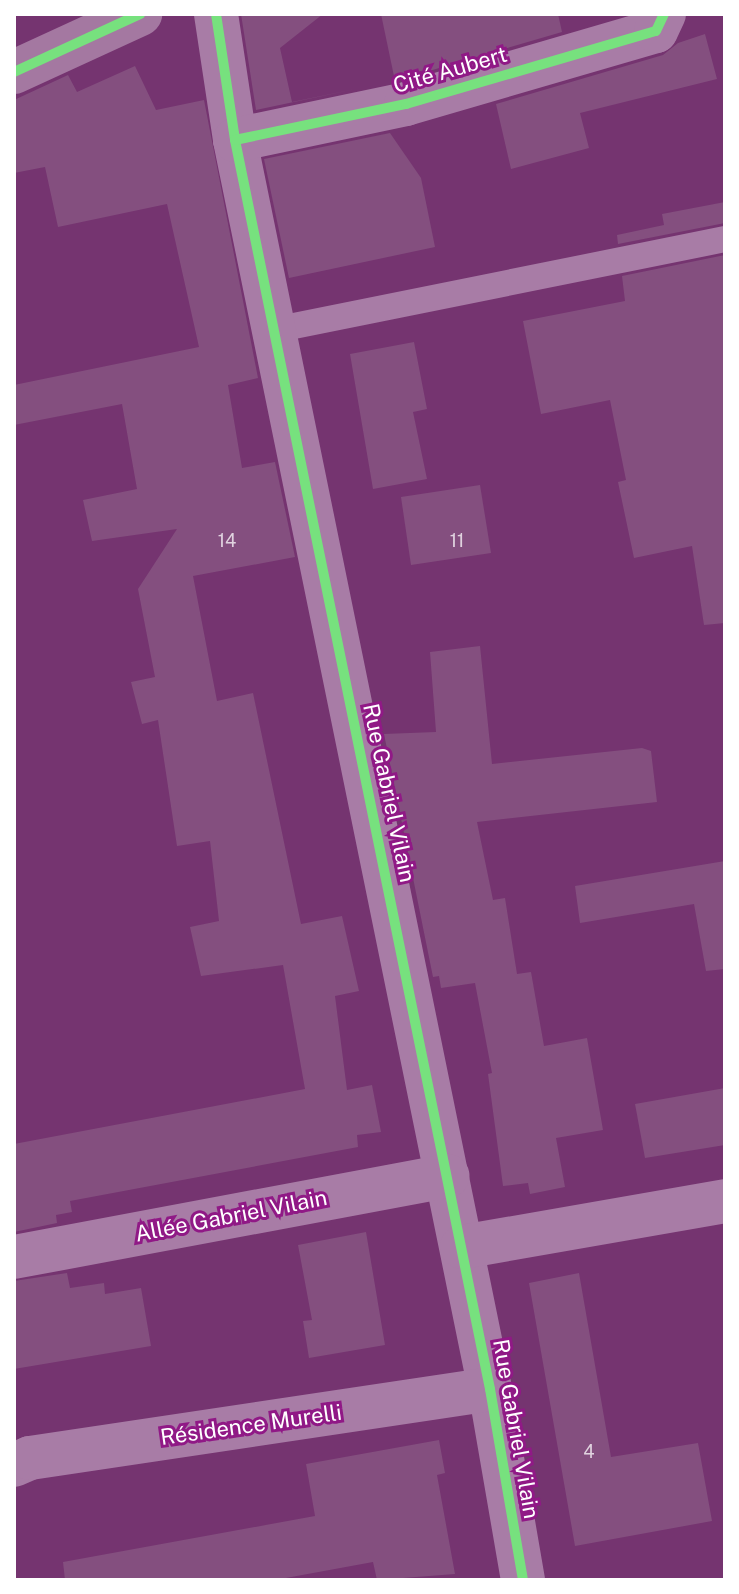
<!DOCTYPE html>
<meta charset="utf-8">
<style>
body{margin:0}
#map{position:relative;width:739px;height:1594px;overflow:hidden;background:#753470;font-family:"Public Sans",sans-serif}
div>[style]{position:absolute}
.building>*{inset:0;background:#844f7f}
.service>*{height:26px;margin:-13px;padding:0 13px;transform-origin:13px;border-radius:13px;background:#a87ca6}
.minor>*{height:44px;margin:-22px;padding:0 22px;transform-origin:22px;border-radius:22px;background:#a87ca6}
.secondary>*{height:44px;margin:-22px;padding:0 22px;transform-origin:22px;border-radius:22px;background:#a478a1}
.cycleway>*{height:10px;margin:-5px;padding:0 5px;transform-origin:5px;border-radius:5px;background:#77e17e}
span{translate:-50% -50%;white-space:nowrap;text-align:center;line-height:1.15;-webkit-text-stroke:6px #901986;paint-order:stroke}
.number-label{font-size:18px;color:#e0d3df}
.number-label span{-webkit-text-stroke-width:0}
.street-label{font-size:22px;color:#fff}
.frame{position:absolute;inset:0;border:16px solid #fff;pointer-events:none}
</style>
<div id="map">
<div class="building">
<i style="clip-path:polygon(241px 14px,323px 14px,280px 48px,292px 102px,360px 88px,256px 110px)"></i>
<i style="clip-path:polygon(381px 14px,558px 14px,562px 32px,395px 81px)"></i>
<i style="clip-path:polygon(705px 34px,717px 79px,580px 113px,589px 148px,511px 169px,496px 104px,663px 55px,678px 43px)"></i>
<i style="clip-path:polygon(135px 66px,156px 110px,204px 100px,258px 378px,228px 385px,242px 468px,275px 462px,295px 557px,193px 576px,217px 701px,253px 693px,301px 924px,342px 916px,359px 991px,335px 996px,347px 1090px,372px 1085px,381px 1132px,357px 1135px,358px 1147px,70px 1201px,72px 1212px,56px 1215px,57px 1223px,14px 1232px,14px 1144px,305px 1089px,283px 965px,201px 976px,190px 927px,219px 921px,210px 841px,177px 846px,158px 720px,142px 724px,131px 682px,155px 677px,138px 589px,177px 529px,92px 541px,83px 500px,137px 489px,122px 404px,14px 425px,14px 385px,199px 347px,167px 204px,58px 227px,45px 167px,14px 173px,14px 100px,68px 75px,77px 92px)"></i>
<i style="clip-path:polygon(390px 133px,421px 178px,435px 247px,289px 278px,264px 159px)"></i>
<i style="clip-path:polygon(725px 202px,725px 223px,618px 244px,617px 235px,664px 225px,662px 214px)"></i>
<i style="clip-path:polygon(725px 255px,725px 623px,704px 625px,692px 546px,634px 558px,618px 482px,626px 480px,610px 400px,541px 414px,523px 321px,625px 301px,622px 276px)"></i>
<i style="clip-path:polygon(414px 342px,427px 409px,413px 412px,427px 479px,373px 489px,350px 354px)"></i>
<i style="clip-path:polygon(480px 485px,491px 553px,411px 565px,401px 497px)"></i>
<i style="clip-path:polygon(480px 646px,492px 764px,642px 748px,651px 751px,657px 802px,477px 822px,493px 900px,505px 898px,517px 974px,531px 972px,544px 1046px,587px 1038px,603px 1130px,556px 1138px,565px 1187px,530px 1194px,528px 1183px,503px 1186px,488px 1074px,492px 1073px,475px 983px,441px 988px,439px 976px,433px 977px,384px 734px,436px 732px,430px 652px)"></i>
<i style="clip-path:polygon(725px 861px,725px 969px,706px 971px,694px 904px,580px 923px,575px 886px)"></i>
<i style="clip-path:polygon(725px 1088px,725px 1145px,645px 1158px,635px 1104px)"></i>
<i style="clip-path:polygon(366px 1232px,385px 1345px,309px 1358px,303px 1321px,312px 1320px,298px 1245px)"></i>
<i style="clip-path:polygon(67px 1273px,70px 1288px,104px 1283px,105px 1294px,141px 1288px,151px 1346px,14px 1369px,14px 1281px)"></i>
<i style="clip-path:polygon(579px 1273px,611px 1457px,698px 1443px,712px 1521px,575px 1546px,529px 1283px)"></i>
<i style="clip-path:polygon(439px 1440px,445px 1473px,437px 1475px,455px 1574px,377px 1580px,373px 1562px,275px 1580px,65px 1580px,63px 1562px,315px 1516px,306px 1464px)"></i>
</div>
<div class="service">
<i style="left:274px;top:330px;width:460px;rotate:-11.4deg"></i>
</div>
<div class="minor">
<i style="left:216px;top:14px;width:127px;rotate:81.4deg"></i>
<i style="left:235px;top:140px;width:1275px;rotate:78.46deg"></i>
<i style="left:490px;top:1389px;width:194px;rotate:80.2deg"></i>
<i style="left:235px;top:140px;width:175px;rotate:-11.9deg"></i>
<i style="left:406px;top:104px;width:260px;rotate:-16.3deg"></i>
<i style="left:656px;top:31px;width:19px;rotate:-65deg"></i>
<i style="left:462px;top:1247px;width:267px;rotate:-9.9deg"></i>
<i style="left:14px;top:1257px;width:441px;rotate:-10.6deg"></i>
<i style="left:14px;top:1465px;width:17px;rotate:-24deg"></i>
<i style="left:30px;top:1458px;width:465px;rotate:-8.5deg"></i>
</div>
<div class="secondary">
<i style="left:14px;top:72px;width:139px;rotate:-24.7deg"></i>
</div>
<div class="cycleway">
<i style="left:216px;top:14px;width:127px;rotate:81.4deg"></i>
<i style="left:235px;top:140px;width:1275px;rotate:78.46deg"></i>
<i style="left:490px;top:1389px;width:194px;rotate:80.2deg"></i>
<i style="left:14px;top:72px;width:139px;rotate:-24.7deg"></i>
<i style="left:235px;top:140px;width:175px;rotate:-11.9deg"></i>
<i style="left:406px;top:104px;width:260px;rotate:-16.3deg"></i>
<i style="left:656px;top:31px;width:19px;rotate:-65deg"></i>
</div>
<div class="number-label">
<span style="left:227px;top:541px">14</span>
<span style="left:457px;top:541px">11</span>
<span style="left:589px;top:1452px">4</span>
</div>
<div class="street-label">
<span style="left:450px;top:70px;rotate:-16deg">Cité Aubert</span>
<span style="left:389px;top:793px;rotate:78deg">Rue Gabriel Vilain</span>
<span style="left:231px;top:1216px;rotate:-11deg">Allée Gabriel Vilain</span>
<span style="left:251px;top:1425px;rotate:-8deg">Résidence Murelli</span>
<span style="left:516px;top:1429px;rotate:80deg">Rue Gabriel Vilain</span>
</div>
<div class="frame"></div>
</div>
